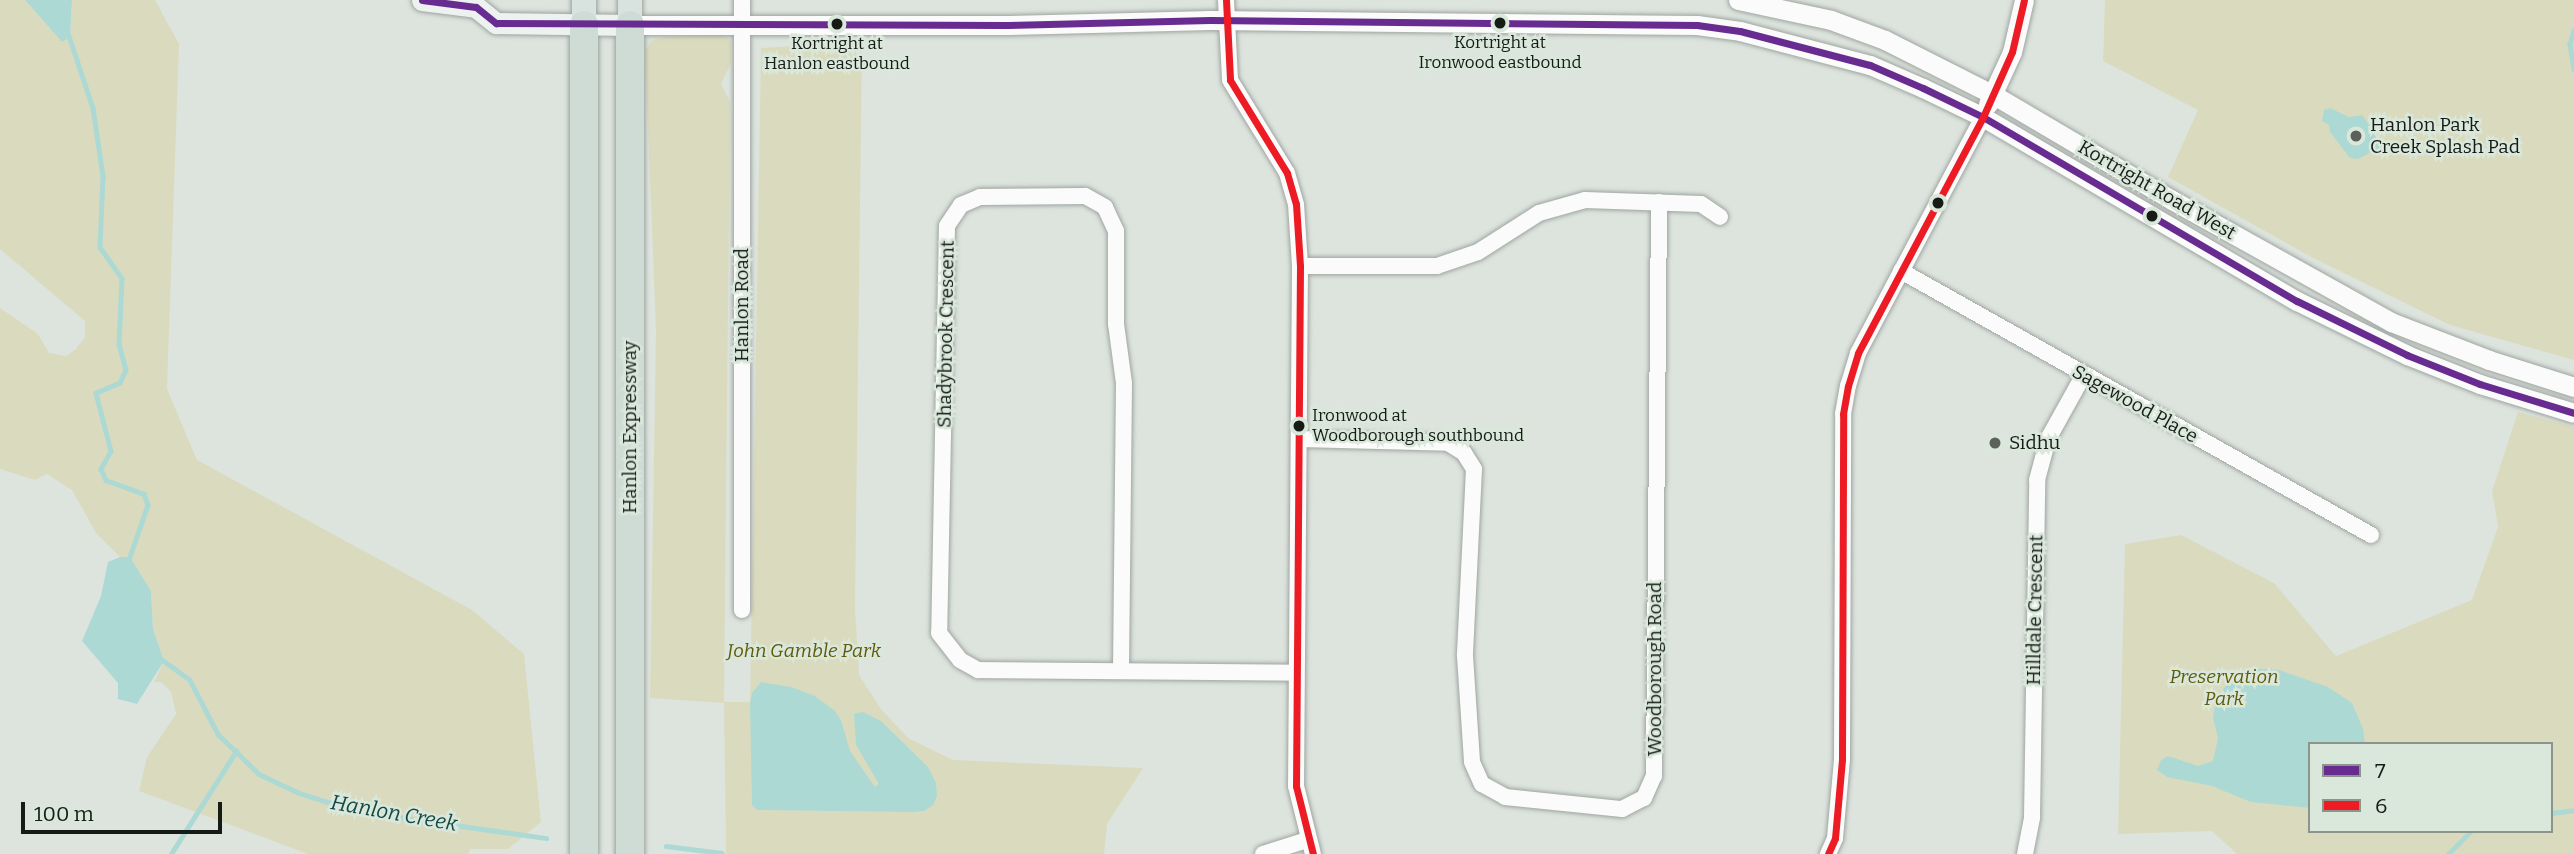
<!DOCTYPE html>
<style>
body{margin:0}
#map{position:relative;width:2574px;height:854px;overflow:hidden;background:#dde4de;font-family:Bitter,serif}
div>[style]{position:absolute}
.green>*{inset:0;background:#dadbbe}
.water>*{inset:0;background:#acd9d4}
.stream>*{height:4.5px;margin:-2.25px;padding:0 2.25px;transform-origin:2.25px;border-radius:2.25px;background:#acd9d4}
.roads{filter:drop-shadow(0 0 2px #9fa5a0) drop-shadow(0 0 2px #9fa5a0)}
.minor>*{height:16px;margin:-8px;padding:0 8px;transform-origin:8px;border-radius:8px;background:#fafbfa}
.tertiary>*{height:19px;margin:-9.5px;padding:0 9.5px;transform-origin:9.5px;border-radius:9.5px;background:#fafbfa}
.secondary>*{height:21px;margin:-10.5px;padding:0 10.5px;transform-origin:10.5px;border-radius:10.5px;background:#edf1ef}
.trunk>*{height:24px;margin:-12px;padding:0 12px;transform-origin:12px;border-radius:12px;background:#d8e2de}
.motorway>*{height:28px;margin:-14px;padding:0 14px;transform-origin:14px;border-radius:14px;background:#cfdcd6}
.bus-1>*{height:7px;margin:-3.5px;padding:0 3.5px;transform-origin:3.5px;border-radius:3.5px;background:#682c91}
.bus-2>*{height:7px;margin:-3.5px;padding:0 3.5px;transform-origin:3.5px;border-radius:3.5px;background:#ed1c24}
.dots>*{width:19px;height:19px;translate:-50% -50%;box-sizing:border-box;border:4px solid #dae7db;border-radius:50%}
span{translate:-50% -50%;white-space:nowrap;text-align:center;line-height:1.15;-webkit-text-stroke:5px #dae7db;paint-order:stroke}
.bus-label{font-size:17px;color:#161b16}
.left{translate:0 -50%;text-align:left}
.poi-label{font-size:19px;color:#161b16}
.street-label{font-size:19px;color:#161b16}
.park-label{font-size:19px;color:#615a0a;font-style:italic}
.water-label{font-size:21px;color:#114846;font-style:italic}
.legend{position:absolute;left:2308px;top:742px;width:245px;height:91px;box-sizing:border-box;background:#dae7db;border:2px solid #8c958c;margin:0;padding:9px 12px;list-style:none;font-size:21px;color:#161b16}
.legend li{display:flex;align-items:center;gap:14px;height:35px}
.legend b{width:35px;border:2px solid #8c958c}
.scale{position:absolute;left:21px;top:802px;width:201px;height:32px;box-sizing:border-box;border:4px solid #161b16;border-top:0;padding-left:9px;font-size:21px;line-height:24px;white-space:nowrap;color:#161b16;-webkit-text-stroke:5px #dae7db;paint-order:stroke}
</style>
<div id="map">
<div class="green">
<i style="clip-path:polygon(0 0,25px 0,62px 42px,70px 37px,72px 0,155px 0,179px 44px,167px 389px,197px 460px,472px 610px,524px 654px,541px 822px,508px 849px,470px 849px,468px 854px,308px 854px,139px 791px,147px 757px,176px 714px,171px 692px,161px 682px,154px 682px,164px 661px,153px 629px,151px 591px,130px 558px,120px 557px,96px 533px,72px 490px,47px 474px,35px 480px,0 469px,0 308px,38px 334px,49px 353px,66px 356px,76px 349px,85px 337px,85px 321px,0 249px)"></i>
<i style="clip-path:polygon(2105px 0,2574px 0,2574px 360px,2450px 325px,2313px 258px,2168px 177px,2198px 110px,2103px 61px)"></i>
<i style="clip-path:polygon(723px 34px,731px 41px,731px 63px,721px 84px,730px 102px,724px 702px,750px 702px,761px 48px,870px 41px,862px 47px,855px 608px,859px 675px,881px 709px,908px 738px,953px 760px,1143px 768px,1107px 824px,1104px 854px,726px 854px,724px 703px,650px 698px,656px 332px,645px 51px,651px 41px,664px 37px)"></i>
<i style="clip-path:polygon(evenodd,2518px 412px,2574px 427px,2574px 854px,2237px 854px,2212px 831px,2118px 834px,2125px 544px,2181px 535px,2274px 583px,2336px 656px,2472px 600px,2498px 527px,2492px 491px,2518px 412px,2310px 744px,2551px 744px,2551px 831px,2310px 831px,2310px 744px)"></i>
</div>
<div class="water">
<i style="clip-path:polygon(25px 0,72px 0,70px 37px,62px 42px)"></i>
<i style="clip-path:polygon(2330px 108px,2349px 117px,2362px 115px,2380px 140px,2379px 148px,2358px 159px,2350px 158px,2330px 132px,2329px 125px,2322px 121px,2324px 110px)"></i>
<i style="clip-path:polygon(120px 557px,130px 557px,151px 591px,153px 629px,164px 661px,137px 704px,118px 699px,118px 683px,82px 641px,101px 596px,108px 562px)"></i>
<i style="clip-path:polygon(2249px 668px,2279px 670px,2328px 687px,2352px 703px,2363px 729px,2365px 744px,2310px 744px,2310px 808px,2251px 802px,2212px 786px,2167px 777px,2157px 770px,2161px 760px,2168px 756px,2198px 766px,2213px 761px,2218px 738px,2213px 718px,2216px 698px,2229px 682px)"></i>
<i style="clip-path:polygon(761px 682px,791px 687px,815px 696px,835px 711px,841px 720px,850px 751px,875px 787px,879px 784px,856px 745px,854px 714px,863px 712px,881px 721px,928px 767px,936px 783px,937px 796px,933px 805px,924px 811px,913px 812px,757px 810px,752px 805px,750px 703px,752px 693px)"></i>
</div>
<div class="stream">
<i style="left:2574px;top:30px;width:15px;rotate:106deg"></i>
<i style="left:2570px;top:44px;width:26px;rotate:81deg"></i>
<i style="left:68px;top:33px;width:79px;rotate:71.6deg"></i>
<i style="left:93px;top:108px;width:69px;rotate:81.6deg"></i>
<i style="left:103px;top:176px;width:71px;rotate:92.4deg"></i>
<i style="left:100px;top:247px;width:38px;rotate:55deg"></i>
<i style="left:122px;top:278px;width:66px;rotate:92.6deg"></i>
<i style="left:119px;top:344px;width:27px;rotate:75deg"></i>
<i style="left:126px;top:370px;width:14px;rotate:115deg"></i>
<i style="left:120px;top:383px;width:26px;rotate:157deg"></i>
<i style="left:96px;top:393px;width:60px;rotate:75.5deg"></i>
<i style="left:111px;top:451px;width:21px;rotate:119deg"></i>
<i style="left:101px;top:469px;width:12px;rotate:66deg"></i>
<i style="left:106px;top:480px;width:40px;rotate:20.2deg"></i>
<i style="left:144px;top:494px;width:12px;rotate:70deg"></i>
<i style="left:148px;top:505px;width:58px;rotate:109.1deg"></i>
<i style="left:160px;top:658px;width:37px;rotate:36deg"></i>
<i style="left:190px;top:680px;width:61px;rotate:62.6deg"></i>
<i style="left:218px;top:734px;width:57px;rotate:44.3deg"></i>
<i style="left:259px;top:774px;width:44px;rotate:25.4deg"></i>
<i style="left:299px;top:793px;width:60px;rotate:17.5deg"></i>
<i style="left:356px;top:811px;width:192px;rotate:8.1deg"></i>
<i style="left:2551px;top:813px;width:23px;rotate:-7deg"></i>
<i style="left:666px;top:846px;width:56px;rotate:7.1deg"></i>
<i style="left:171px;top:854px;width:122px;rotate:-57.7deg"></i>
<i style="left:2448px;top:854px;width:33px;rotate:-45deg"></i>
</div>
<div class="roads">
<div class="minor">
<i style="left:1226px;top:0;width:80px;rotate:87.1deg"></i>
<i style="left:1230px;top:80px;width:109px;rotate:58.5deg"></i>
<i style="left:1287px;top:173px;width:32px;rotate:74deg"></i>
<i style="left:1296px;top:204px;width:62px;rotate:86.3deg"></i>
<i style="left:1300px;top:266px;width:520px;rotate:90.44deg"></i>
<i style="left:1296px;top:786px;width:70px;rotate:76deg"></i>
<i style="left:1300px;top:266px;width:137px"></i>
<i style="left:1437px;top:266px;width:43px;rotate:-18.9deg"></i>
<i style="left:1478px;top:252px;width:72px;rotate:-32.6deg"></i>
<i style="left:1539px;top:213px;width:48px;rotate:-15.8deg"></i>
<i style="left:1585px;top:200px;width:116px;rotate:2deg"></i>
<i style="left:1701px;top:204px;width:23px;rotate:34deg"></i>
<i style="left:1901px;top:271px;width:539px;rotate:29.32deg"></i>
<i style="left:1300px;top:439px;width:148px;rotate:1.5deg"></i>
<i style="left:1448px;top:443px;width:19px;rotate:32deg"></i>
<i style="left:1464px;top:453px;width:19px;rotate:58deg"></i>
<i style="left:1474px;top:469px;width:187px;rotate:92.8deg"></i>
<i style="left:1465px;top:656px;width:106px;rotate:86.2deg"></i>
<i style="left:1472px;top:762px;width:24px;rotate:66deg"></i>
<i style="left:1482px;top:784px;width:26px;rotate:29deg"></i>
<i style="left:1505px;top:797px;width:118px;rotate:5.9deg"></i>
<i style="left:1622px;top:809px;width:25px;rotate:-27deg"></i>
<i style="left:1644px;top:798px;width:24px;rotate:-66deg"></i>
<i style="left:1654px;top:776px;width:574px;rotate:-89.5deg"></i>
<i style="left:742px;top:610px;width:610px;rotate:-90deg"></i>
<i style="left:1121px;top:670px;width:287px;rotate:-89.4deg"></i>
<i style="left:1124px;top:383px;width:60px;rotate:-97.7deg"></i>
<i style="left:1116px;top:324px;width:93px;rotate:-90deg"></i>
<i style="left:1116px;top:231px;width:26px;rotate:-115deg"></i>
<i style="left:1105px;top:207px;width:23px;rotate:-151deg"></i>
<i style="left:1085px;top:196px;width:105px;rotate:179.5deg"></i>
<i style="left:980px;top:197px;width:21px;rotate:157deg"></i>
<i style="left:961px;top:205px;width:25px;rotate:124deg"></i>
<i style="left:947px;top:226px;width:407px;rotate:91.1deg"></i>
<i style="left:939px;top:633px;width:34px;rotate:52deg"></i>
<i style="left:960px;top:660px;width:21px;rotate:29deg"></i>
<i style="left:978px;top:670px;width:317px;rotate:0.5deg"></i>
<i style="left:1263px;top:854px;width:46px;rotate:-17.7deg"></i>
<i style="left:1828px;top:854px;width:17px;rotate:-66deg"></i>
<i style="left:1835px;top:838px;width:79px;rotate:-84.9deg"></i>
<i style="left:1842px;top:759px;width:345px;rotate:-89.8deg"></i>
<i style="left:1843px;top:414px;width:28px;rotate:-80deg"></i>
<i style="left:1848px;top:386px;width:34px;rotate:-73deg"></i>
<i style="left:1858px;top:353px;width:267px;rotate:-62.1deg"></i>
<i style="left:2025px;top:854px;width:38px;rotate:-79deg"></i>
<i style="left:2032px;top:817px;width:337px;rotate:-89.1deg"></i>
<i style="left:2037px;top:480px;width:42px;rotate:-75deg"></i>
<i style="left:2048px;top:439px;width:72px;rotate:-60.9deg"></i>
</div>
<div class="tertiary">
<i style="left:1738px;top:0;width:95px;rotate:12.1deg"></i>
<i style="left:1831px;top:20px;width:58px;rotate:20.3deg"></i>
<i style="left:1885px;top:40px;width:120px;rotate:26.8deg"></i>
<i style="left:1992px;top:94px;width:209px;rotate:30.5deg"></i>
<i style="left:2172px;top:200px;width:251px;rotate:29.1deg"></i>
<i style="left:2391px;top:322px;width:105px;rotate:21.2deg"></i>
<i style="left:2489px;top:360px;width:89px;rotate:17.6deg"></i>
<i style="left:630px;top:25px;width:378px"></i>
<i style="left:1008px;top:25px;width:202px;rotate:-1.4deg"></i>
<i style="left:1210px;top:20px;width:487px;rotate:0.6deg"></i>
<i style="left:1697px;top:25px;width:43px;rotate:7.9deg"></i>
<i style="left:1740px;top:31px;width:134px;rotate:14.7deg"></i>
<i style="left:1870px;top:65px;width:58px;rotate:23.5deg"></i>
<i style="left:1923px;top:88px;width:67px;rotate:25.8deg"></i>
<i style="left:1983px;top:117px;width:364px;rotate:30.4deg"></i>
<i style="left:2297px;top:301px;width:123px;rotate:26.1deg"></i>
<i style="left:2407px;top:355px;width:79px;rotate:21.7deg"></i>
<i style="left:2480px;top:384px;width:98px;rotate:17.1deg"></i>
<i style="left:1988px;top:104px;width:57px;rotate:-65.2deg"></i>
<i style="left:2012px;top:52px;width:53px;rotate:-77deg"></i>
</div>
<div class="secondary">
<i style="left:422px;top:0;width:54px;rotate:7.4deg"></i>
<i style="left:476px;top:7px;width:26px;rotate:39deg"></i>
<i style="left:496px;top:23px;width:134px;rotate:0.9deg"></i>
</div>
<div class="trunk">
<i style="left:584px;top:0;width:25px;rotate:90deg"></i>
<i style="left:630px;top:0;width:25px;rotate:90deg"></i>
</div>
<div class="motorway">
<i style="left:584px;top:25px;width:829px;rotate:90deg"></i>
<i style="left:630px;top:854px;width:829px;rotate:-90deg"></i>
</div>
</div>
<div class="bus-1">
<i style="left:422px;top:0;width:54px;rotate:7.4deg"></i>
<i style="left:476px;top:7px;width:26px;rotate:39deg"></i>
<i style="left:496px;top:23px;width:512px;rotate:0.22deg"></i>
<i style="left:1008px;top:25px;width:202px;rotate:-1.4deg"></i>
<i style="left:1210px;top:20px;width:487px;rotate:0.6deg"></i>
<i style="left:1697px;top:25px;width:43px;rotate:7.9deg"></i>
<i style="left:1740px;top:31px;width:134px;rotate:14.7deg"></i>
<i style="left:1870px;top:65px;width:58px;rotate:23.5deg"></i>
<i style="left:1923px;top:88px;width:67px;rotate:25.8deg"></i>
<i style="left:1983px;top:117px;width:364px;rotate:30.4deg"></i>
<i style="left:2297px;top:301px;width:123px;rotate:26.1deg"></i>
<i style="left:2407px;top:355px;width:79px;rotate:21.7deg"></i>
<i style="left:2480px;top:384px;width:98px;rotate:17.1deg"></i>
</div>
<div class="bus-2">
<i style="left:1226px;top:0;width:80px;rotate:87.1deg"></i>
<i style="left:1230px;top:80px;width:109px;rotate:58.5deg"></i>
<i style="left:1287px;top:173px;width:32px;rotate:74deg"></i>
<i style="left:1296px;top:204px;width:62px;rotate:86.3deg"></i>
<i style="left:1300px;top:266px;width:520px;rotate:90.44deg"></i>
<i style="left:1296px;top:786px;width:70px;rotate:76deg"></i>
<i style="left:1828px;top:854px;width:17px;rotate:-66deg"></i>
<i style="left:1835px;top:838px;width:79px;rotate:-84.9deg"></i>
<i style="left:1842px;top:759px;width:345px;rotate:-89.8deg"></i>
<i style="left:1843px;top:414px;width:28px;rotate:-80deg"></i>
<i style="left:1848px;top:386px;width:34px;rotate:-73deg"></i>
<i style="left:1858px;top:353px;width:267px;rotate:-62.1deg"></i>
<i style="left:1983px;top:117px;width:71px;rotate:-66deg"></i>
<i style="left:2012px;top:52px;width:53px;rotate:-77deg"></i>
</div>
<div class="dots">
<i style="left:1500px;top:23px;background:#161b16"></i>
<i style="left:837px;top:24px;background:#161b16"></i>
<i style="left:2356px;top:136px;background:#5c615c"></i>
<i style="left:1938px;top:203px;background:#161b16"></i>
<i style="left:2152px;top:216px;background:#161b16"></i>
<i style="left:1299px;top:426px;background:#161b16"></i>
<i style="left:1995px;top:443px;background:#5c615c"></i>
</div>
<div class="bus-label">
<span style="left:1500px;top:53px">Kortright at<br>Ironwood eastbound</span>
<span style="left:837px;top:54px">Kortright at<br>Hanlon eastbound</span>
<span class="left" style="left:1312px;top:426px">Ironwood at<br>Woodborough southbound</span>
</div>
<div class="poi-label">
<span class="left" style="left:2370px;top:136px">Hanlon Park<br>Creek Splash Pad</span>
<span class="left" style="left:2009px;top:443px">Sidhu</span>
</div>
<div class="street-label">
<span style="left:2157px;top:190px;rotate:30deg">Kortright Road West</span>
<span style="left:742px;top:305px;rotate:-90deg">Hanlon Road</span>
<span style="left:946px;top:334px;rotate:-89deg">Shadybrook Crescent</span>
<span style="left:2135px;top:404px;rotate:29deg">Sagewood Place</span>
<span style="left:630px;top:427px;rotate:-90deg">Hanlon Expressway</span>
<span style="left:2035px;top:610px;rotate:-89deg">Hilldale Crescent</span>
<span style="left:1655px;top:669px;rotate:-90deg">Woodborough Road</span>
</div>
<div class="park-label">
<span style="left:804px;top:651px">John Gamble Park</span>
<span style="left:2224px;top:688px">Preservation<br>Park</span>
</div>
<div class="water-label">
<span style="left:394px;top:813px;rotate:10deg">Hanlon Creek</span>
</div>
<ul class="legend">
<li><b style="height:9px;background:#682c91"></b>7</li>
<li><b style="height:9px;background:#ed1c24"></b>6</li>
</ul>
<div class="scale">100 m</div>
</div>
